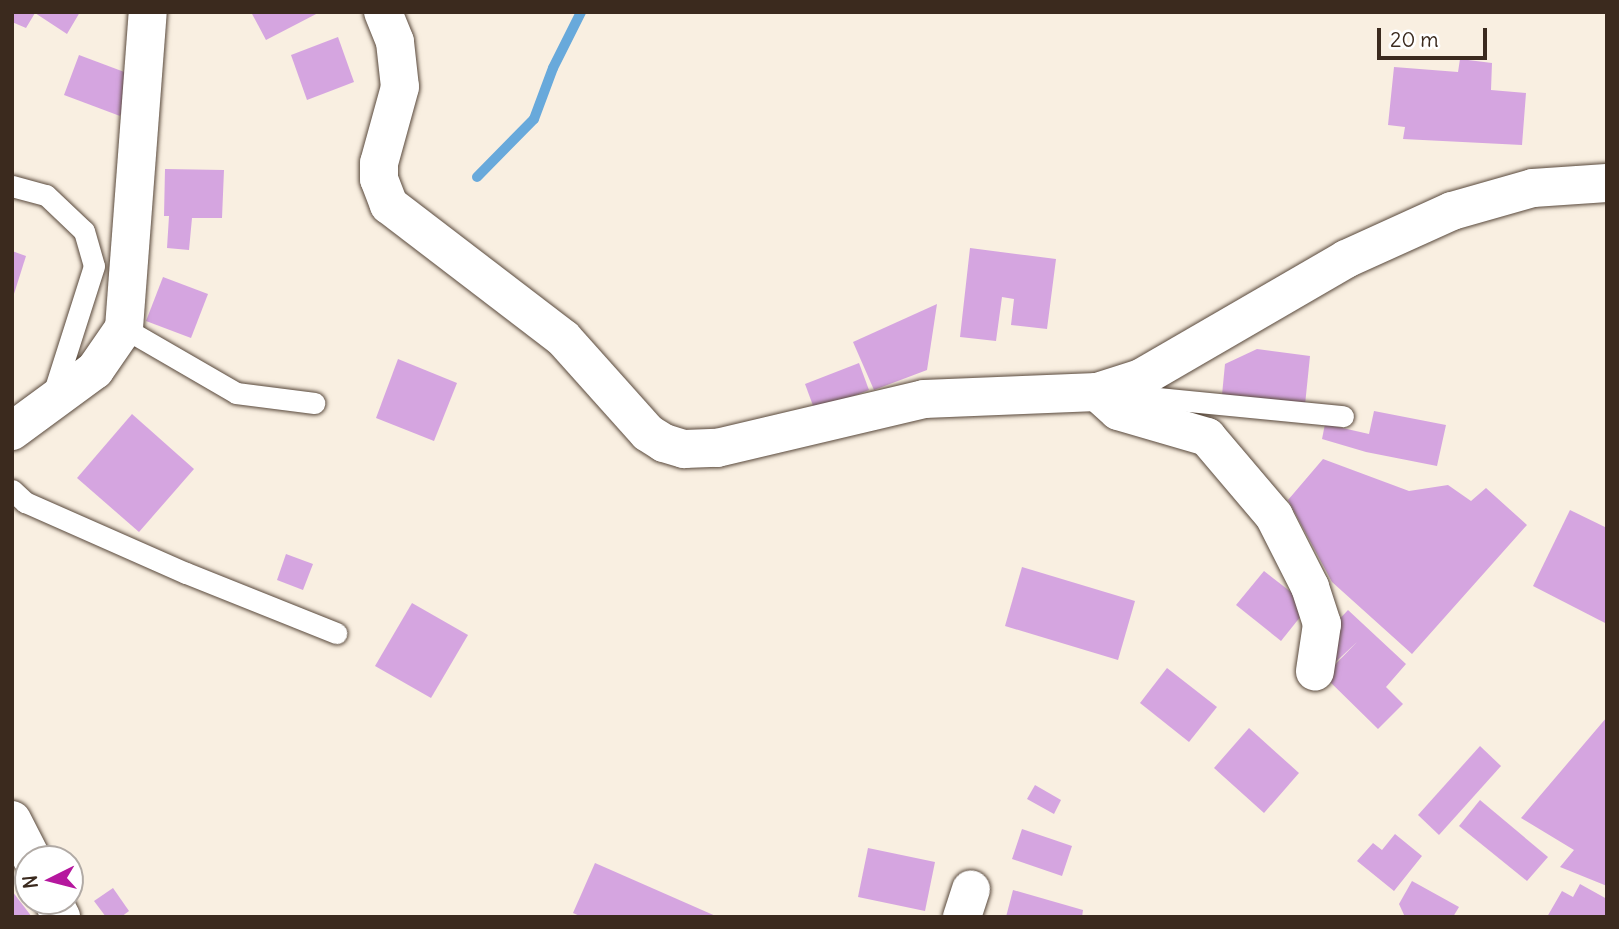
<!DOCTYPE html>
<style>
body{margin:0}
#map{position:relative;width:1619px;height:929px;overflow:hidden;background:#f9efe1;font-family:Delius,sans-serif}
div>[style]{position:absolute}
.stream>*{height:10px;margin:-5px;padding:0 5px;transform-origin:5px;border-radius:5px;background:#68a9db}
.building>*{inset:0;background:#d5a5e0}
.roads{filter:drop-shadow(0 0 2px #58483b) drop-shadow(0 0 2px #58483b)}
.service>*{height:21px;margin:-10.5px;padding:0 10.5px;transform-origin:10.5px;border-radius:10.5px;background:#fff}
.minor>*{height:38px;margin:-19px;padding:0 19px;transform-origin:19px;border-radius:19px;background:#fff}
.tertiary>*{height:38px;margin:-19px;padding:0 19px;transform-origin:19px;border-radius:19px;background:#fff}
span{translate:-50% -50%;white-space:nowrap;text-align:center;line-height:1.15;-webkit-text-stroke:6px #fff;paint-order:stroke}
.frame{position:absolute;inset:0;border:14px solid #3b2a1e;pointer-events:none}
.north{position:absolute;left:14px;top:845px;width:70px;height:70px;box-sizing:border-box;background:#fff;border:2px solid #b1aaa5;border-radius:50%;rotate:264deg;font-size:19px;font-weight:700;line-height:28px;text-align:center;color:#3b2a1e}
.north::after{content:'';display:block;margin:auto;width:24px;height:32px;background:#b5179e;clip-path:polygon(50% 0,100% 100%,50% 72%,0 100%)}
.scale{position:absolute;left:1377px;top:28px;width:110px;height:32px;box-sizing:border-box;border:4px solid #3b2a1e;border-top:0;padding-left:9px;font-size:21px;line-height:24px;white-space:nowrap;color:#3b2a1e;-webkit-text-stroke:5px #fff;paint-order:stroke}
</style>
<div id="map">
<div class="stream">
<i style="left:477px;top:177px;width:81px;rotate:-45.5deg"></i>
<i style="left:534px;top:119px;width:54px;rotate:-69.6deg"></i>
<i style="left:553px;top:68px;width:63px;rotate:-63.4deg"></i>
</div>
<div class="building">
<i style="clip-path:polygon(12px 12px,80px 12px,67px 34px,35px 13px,26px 28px,12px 22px)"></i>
<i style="clip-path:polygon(251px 12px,320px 12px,266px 40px)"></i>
<i style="clip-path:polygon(338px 37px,354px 82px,307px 100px,291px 55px)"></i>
<i style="clip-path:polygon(79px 55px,135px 76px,120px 116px,64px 95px)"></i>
<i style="clip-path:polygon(1460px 59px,1492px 63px,1491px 90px,1526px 93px,1522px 145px,1403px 139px,1405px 127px,1388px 125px,1394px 67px,1458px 72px)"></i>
<i style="clip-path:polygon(165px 169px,224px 170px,222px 218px,192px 218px,189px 250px,167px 248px,169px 216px,164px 216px)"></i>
<i style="clip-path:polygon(970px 248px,1056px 259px,1047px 329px,1011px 325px,1014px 299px,1002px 297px,996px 341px,960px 337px)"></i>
<i style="clip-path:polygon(12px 251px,26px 256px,13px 297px,12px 297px)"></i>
<i style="clip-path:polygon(163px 277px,208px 294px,191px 338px,146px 321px)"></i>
<i style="clip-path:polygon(937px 304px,927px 370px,874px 390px,853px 342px)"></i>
<i style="clip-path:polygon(1257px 349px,1310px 356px,1305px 405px,1222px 395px,1225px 364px)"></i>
<i style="clip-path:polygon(398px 359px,457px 383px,434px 441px,376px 418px)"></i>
<i style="clip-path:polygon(859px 363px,869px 390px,815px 411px,805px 384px)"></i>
<i style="clip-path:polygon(1374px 411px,1446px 425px,1437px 466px,1366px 452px,1322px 439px,1325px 424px,1369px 434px)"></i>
<i style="clip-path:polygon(132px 414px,194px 469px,139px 532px,77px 478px)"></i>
<i style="clip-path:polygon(1323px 459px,1409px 491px,1448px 485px,1471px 501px,1486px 488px,1527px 525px,1412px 654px,1332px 582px,1288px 500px)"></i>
<i style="clip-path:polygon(1570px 510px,1607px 528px,1607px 624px,1533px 586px)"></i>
<i style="clip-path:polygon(286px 554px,313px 564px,303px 590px,277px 580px)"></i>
<i style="clip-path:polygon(1022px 567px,1135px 601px,1118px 660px,1005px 626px)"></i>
<i style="clip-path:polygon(1264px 571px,1309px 606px,1281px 641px,1236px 605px)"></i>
<i style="clip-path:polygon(412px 603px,468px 635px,431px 698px,375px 666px)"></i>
<i style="clip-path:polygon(1348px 610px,1406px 664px,1386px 687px,1403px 704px,1378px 729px,1324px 676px,1357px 642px,1326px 671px,1333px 626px)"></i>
<i style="clip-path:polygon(1167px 668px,1217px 707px,1189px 742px,1140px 703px)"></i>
<i style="clip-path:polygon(1607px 717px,1607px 886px,1560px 867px,1574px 850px,1521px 818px)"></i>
<i style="clip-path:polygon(1249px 728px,1299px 773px,1264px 813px,1214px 768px)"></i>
<i style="clip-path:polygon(1480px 746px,1501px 766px,1439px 835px,1418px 815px)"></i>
<i style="clip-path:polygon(1035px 785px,1061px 800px,1054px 814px,1027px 799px)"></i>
<i style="clip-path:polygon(1480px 800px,1548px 857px,1527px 881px,1459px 826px)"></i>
<i style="clip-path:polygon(1022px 829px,1072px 846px,1062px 876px,1012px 859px)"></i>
<i style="clip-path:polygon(1395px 834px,1422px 856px,1394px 891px,1357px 861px,1373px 843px,1382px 850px)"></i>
<i style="clip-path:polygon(868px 848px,935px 862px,925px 911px,858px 897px)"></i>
<i style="clip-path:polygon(595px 863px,718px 917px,582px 917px,573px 913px)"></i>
<i style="clip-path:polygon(1412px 881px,1459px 907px,1453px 917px,1405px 917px,1399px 904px)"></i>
<i style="clip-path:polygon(1580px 884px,1607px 899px,1607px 917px,1547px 917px,1562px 891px,1573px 897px)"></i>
<i style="clip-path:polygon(113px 888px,129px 911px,121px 917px,106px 917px,94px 901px)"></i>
<i style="clip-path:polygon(1013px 890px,1083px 910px,1082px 917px,1006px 917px)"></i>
<i style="clip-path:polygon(12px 891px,32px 917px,12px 917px)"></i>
</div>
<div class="roads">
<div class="service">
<i style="left:12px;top:186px;width:35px;rotate:15deg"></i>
<i style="left:46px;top:195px;width:52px;rotate:43.5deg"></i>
<i style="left:84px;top:231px;width:36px;rotate:74deg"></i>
<i style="left:94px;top:266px;width:139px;rotate:107.7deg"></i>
<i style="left:124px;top:328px;width:129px;rotate:30.1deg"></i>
<i style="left:236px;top:393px;width:79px;rotate:7.3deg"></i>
<i style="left:1117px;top:394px;width:227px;rotate:5.6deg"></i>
<i style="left:12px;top:490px;width:18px;rotate:43deg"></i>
<i style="left:25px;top:502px;width:176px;rotate:23.8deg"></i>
<i style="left:186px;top:573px;width:162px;rotate:21.8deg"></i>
</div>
<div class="minor">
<i style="left:1097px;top:392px;width:28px;rotate:42deg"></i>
<i style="left:1118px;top:411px;width:93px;rotate:16.3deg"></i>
<i style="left:1207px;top:437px;width:104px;rotate:49.7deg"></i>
<i style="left:1274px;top:516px;width:80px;rotate:63.1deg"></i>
<i style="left:1310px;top:587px;width:39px;rotate:72deg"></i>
<i style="left:1322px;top:624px;width:48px;rotate:98.5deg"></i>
<i style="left:12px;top:431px;width:103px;rotate:-36.3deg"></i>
<i style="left:95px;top:370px;width:51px;rotate:-55.4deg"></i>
<i style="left:124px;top:328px;width:317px;rotate:-85.7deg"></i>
<i style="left:12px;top:820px;width:44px;rotate:62.9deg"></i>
<i style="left:53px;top:901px;width:18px;rotate:63deg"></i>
<i style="left:962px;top:917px;width:29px;rotate:-72deg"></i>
</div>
<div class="tertiary">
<i style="left:383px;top:12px;width:32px;rotate:68deg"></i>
<i style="left:395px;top:42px;width:45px;rotate:83.7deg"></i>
<i style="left:400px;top:87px;width:79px;rotate:105.4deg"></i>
<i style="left:379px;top:163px;width:16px;rotate:90deg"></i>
<i style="left:379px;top:179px;width:28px;rotate:69deg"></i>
<i style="left:389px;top:205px;width:219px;rotate:37.4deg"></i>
<i style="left:563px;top:338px;width:127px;rotate:48.2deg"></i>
<i style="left:648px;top:433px;width:19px;rotate:32deg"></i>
<i style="left:664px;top:443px;width:21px;rotate:17deg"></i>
<i style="left:684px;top:449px;width:33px;rotate:-2deg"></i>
<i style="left:717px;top:448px;width:213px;rotate:-13.3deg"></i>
<i style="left:924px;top:399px;width:173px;rotate:-2.3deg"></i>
<i style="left:1097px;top:392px;width:46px;rotate:-17.7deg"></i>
<i style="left:1141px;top:378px;width:237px;rotate:-30.1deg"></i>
<i style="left:1346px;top:259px;width:116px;rotate:-24.4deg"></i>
<i style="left:1452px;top:211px;width:84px;rotate:-15.9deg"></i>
<i style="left:1533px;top:188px;width:74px;rotate:-3.9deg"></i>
</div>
</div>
<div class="frame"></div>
<div class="north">N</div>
<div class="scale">20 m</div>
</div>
